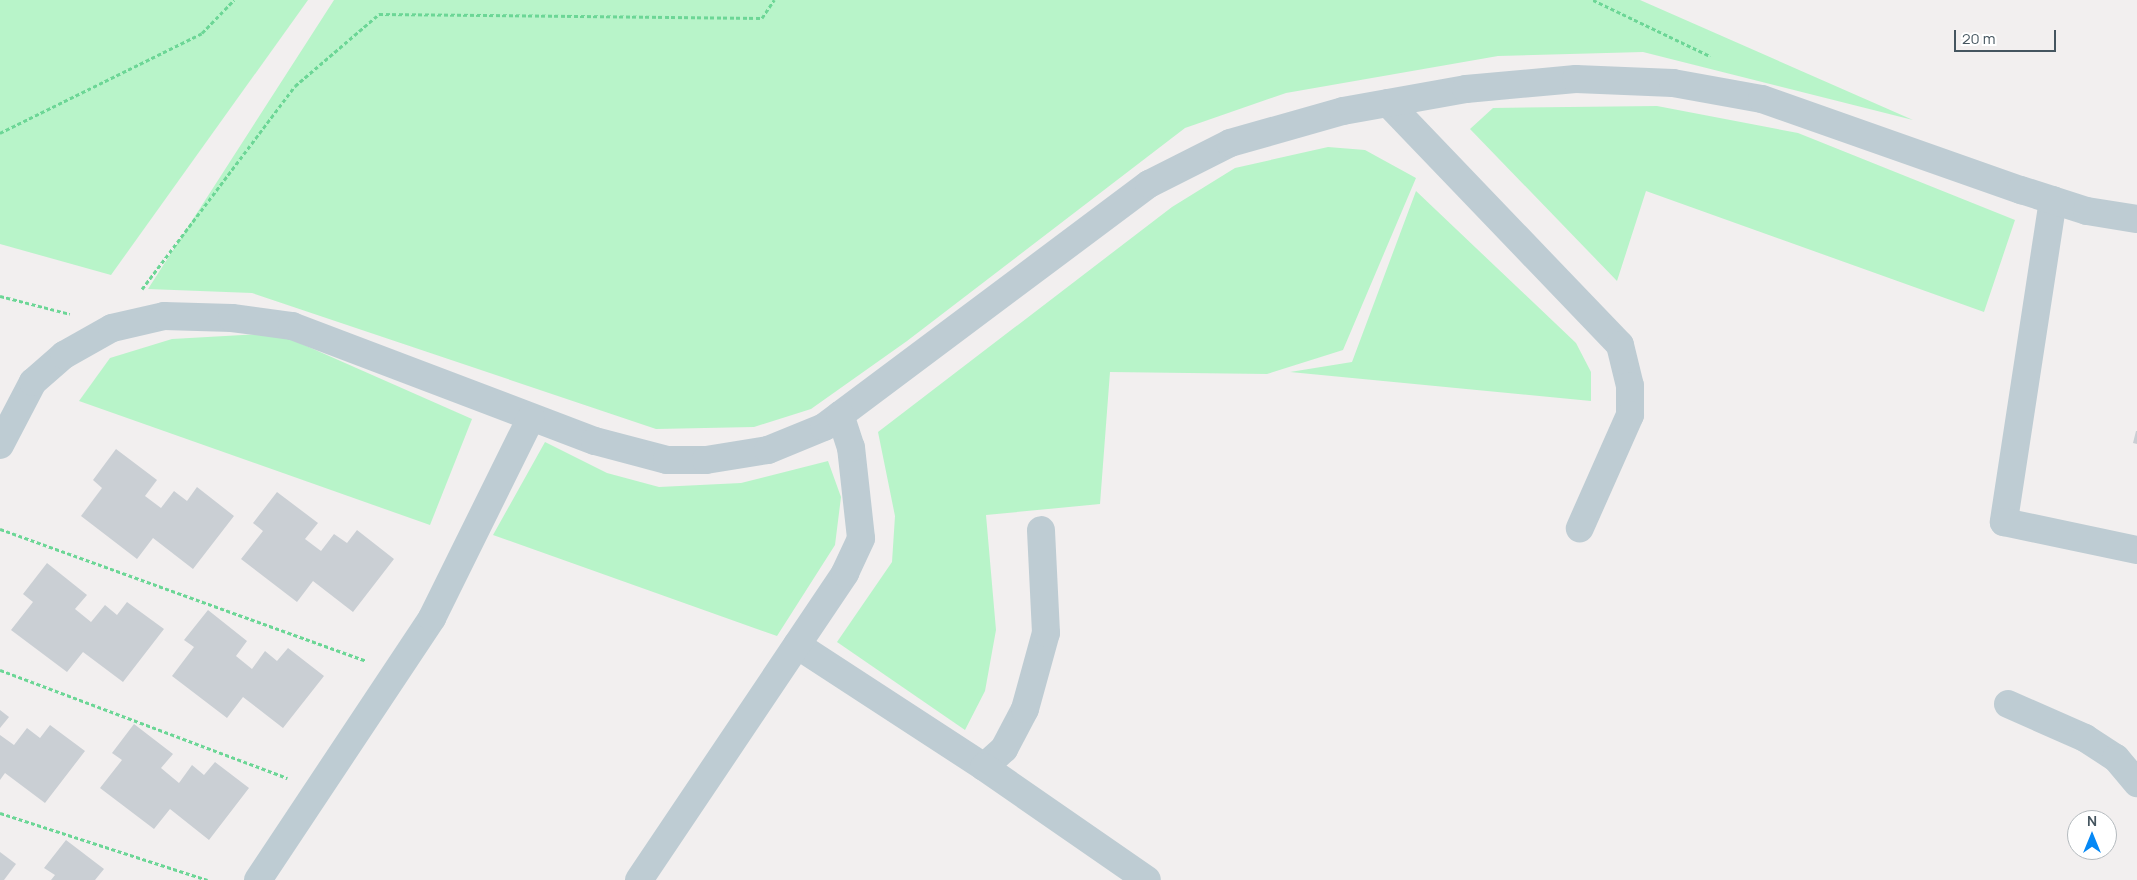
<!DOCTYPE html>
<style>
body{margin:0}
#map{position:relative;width:2137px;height:880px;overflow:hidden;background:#f2efef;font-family:Manrope,sans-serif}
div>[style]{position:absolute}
.green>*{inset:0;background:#b8f4c9}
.building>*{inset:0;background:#cacfd4}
.path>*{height:3px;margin-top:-1.5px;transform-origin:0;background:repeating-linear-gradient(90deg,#6cd696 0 4px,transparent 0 6.5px)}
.minor>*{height:28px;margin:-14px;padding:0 14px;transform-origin:14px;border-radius:14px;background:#beccd3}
span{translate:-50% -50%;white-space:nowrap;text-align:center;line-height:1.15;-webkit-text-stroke:5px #fff;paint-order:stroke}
.north{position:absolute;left:2067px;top:810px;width:50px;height:50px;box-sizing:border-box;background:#fff;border:1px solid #b5bbbf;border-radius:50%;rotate:0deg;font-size:14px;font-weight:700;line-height:20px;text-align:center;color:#45555f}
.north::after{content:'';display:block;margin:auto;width:18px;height:22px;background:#0588f5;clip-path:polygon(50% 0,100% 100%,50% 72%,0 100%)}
.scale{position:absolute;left:1954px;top:30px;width:102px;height:22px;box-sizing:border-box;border:2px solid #45555f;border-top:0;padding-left:6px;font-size:15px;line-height:18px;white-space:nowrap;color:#45555f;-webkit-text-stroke:4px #fff;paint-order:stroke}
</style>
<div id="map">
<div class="green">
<i style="clip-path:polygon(0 0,308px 0,111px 275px,0 244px)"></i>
<i style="clip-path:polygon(334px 0,1640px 0,1913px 120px,1643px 52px,1498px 56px,1286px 93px,1185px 128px,907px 341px,811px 409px,754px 427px,656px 429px,252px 293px,148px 289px)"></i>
<i style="clip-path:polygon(1657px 106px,1798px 133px,2015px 220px,1984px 312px,1646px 191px,1617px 281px,1470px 129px,1493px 108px)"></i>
<i style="clip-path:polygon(1328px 147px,1365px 150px,1416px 178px,1343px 350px,1267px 374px,1110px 372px,1100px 504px,986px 515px,996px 630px,985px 691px,965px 730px,837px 642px,892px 562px,895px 516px,878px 432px,1172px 207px,1235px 168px)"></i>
<i style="clip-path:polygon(1416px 191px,1576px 343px,1591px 372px,1591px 401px,1290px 372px,1352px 362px)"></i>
<i style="clip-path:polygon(277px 333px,472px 419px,430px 525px,79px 401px,110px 358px,172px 339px)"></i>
<i style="clip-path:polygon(545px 442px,607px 473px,659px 487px,741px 483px,828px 461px,841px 497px,835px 545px,777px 636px,493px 535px)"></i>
</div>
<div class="building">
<i style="clip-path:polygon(2136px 431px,2137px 431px,2137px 444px,2133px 443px)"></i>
<i style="clip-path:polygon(116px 449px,157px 480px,145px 496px,161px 508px,174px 491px,187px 501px,197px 487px,234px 516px,193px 569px,153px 538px,137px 559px,81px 516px,102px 488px,93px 480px)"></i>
<i style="clip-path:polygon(277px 492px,318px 523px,305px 539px,321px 551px,334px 534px,347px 543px,357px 530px,394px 559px,353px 612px,313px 581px,297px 602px,241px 559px,263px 531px,253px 523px)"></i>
<i style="clip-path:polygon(47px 563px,87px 595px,75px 609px,91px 622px,105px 605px,117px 615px,127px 602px,164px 629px,123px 682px,83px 652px,67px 672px,11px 630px,33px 602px,23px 594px)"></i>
<i style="clip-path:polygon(208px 610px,247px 641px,236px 656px,252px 669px,265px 651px,277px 661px,288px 648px,324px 676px,283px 728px,243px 697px,227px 718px,172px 676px,194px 647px,184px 640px)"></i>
<i style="clip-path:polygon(0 710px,9px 717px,0 728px)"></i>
<i style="clip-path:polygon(134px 724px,173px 754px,161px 768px,179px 783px,192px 765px,204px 775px,215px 762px,249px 788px,209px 840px,170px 809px,154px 829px,100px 788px,122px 760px,112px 753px)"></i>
<i style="clip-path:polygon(50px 725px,85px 751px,45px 803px,5px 773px,0 780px,0 735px,14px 745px,27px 728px,40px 738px)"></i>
<i style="clip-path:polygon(66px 840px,104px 869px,95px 880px,51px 880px,55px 875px,44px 868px)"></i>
<i style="clip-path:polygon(0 852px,16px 864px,4px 880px,0 880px)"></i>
</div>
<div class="path">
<i style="left:1593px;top:0;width:130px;rotate:25.6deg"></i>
<i style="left:0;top:133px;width:225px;rotate:-26.3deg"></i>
<i style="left:202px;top:33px;width:46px;rotate:-45.9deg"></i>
<i style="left:142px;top:289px;width:254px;rotate:-53deg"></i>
<i style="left:295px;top:86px;width:111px;rotate:-40.6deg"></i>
<i style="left:379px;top:14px;width:383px;rotate:0.6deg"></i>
<i style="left:762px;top:18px;width:22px;rotate:-56deg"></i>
<i style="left:0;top:296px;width:72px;rotate:14.4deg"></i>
<i style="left:0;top:529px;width:389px;rotate:19.8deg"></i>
<i style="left:0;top:670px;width:307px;rotate:20.6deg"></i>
<i style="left:0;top:813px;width:218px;rotate:17.9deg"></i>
</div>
<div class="minor">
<i style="left:1388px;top:103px;width:335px;rotate:46.2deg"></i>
<i style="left:1620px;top:345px;width:42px;rotate:76.3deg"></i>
<i style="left:1630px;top:386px;width:29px;rotate:90deg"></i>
<i style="left:1630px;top:415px;width:124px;rotate:113.9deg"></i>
<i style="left:2053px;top:200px;width:326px;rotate:98.7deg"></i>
<i style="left:2004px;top:522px;width:136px;rotate:11.9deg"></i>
<i style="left:0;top:445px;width:71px;rotate:-62.4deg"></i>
<i style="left:33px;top:382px;width:41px;rotate:-41.1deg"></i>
<i style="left:64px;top:355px;width:55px;rotate:-29.4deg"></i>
<i style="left:112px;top:328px;width:53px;rotate:-13deg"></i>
<i style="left:164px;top:316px;width:68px;rotate:1.7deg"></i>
<i style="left:232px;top:318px;width:61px;rotate:7.6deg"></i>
<i style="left:292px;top:326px;width:324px;rotate:20.8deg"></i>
<i style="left:595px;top:441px;width:74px;rotate:14.8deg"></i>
<i style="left:667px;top:460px;width:39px"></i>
<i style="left:706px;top:460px;width:63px;rotate:-9.2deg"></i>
<i style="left:768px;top:450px;width:61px;rotate:-22.3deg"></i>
<i style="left:824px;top:427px;width:406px;rotate:-36.8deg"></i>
<i style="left:1149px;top:184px;width:91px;rotate:-26.8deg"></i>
<i style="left:1230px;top:143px;width:117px;rotate:-15.8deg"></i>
<i style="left:1343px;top:111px;width:125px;rotate:-10.1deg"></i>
<i style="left:1466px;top:89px;width:110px;rotate:-5.2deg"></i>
<i style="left:1576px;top:79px;width:97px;rotate:2.4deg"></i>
<i style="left:1673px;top:83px;width:90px;rotate:10.2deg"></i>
<i style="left:1762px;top:99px;width:275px;rotate:19.4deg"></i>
<i style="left:2021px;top:190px;width:69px;rotate:17.7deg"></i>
<i style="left:2087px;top:211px;width:51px;rotate:9.1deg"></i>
<i style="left:797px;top:645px;width:223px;rotate:33.1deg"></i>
<i style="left:984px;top:767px;width:27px;rotate:-42deg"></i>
<i style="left:1004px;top:749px;width:45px;rotate:-62.3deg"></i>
<i style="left:1025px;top:709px;width:79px;rotate:-74.6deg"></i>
<i style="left:1046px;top:633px;width:103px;rotate:-92.8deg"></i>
<i style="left:2008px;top:704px;width:84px;rotate:23.8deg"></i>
<i style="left:2085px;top:738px;width:37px;rotate:33deg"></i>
<i style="left:2116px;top:758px;width:33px;rotate:50deg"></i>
<i style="left:984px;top:767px;width:198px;rotate:34.7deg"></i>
<i style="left:258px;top:880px;width:315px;rotate:-56.4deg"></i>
<i style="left:432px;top:618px;width:223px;rotate:-63.7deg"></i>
<i style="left:639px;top:880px;width:370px;rotate:-56.1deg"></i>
<i style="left:845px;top:573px;width:38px;rotate:-65deg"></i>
<i style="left:861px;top:538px;width:91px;rotate:-96.3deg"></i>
<i style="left:851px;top:448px;width:35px;rotate:-108deg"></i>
</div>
<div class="north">N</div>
<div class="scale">20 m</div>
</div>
